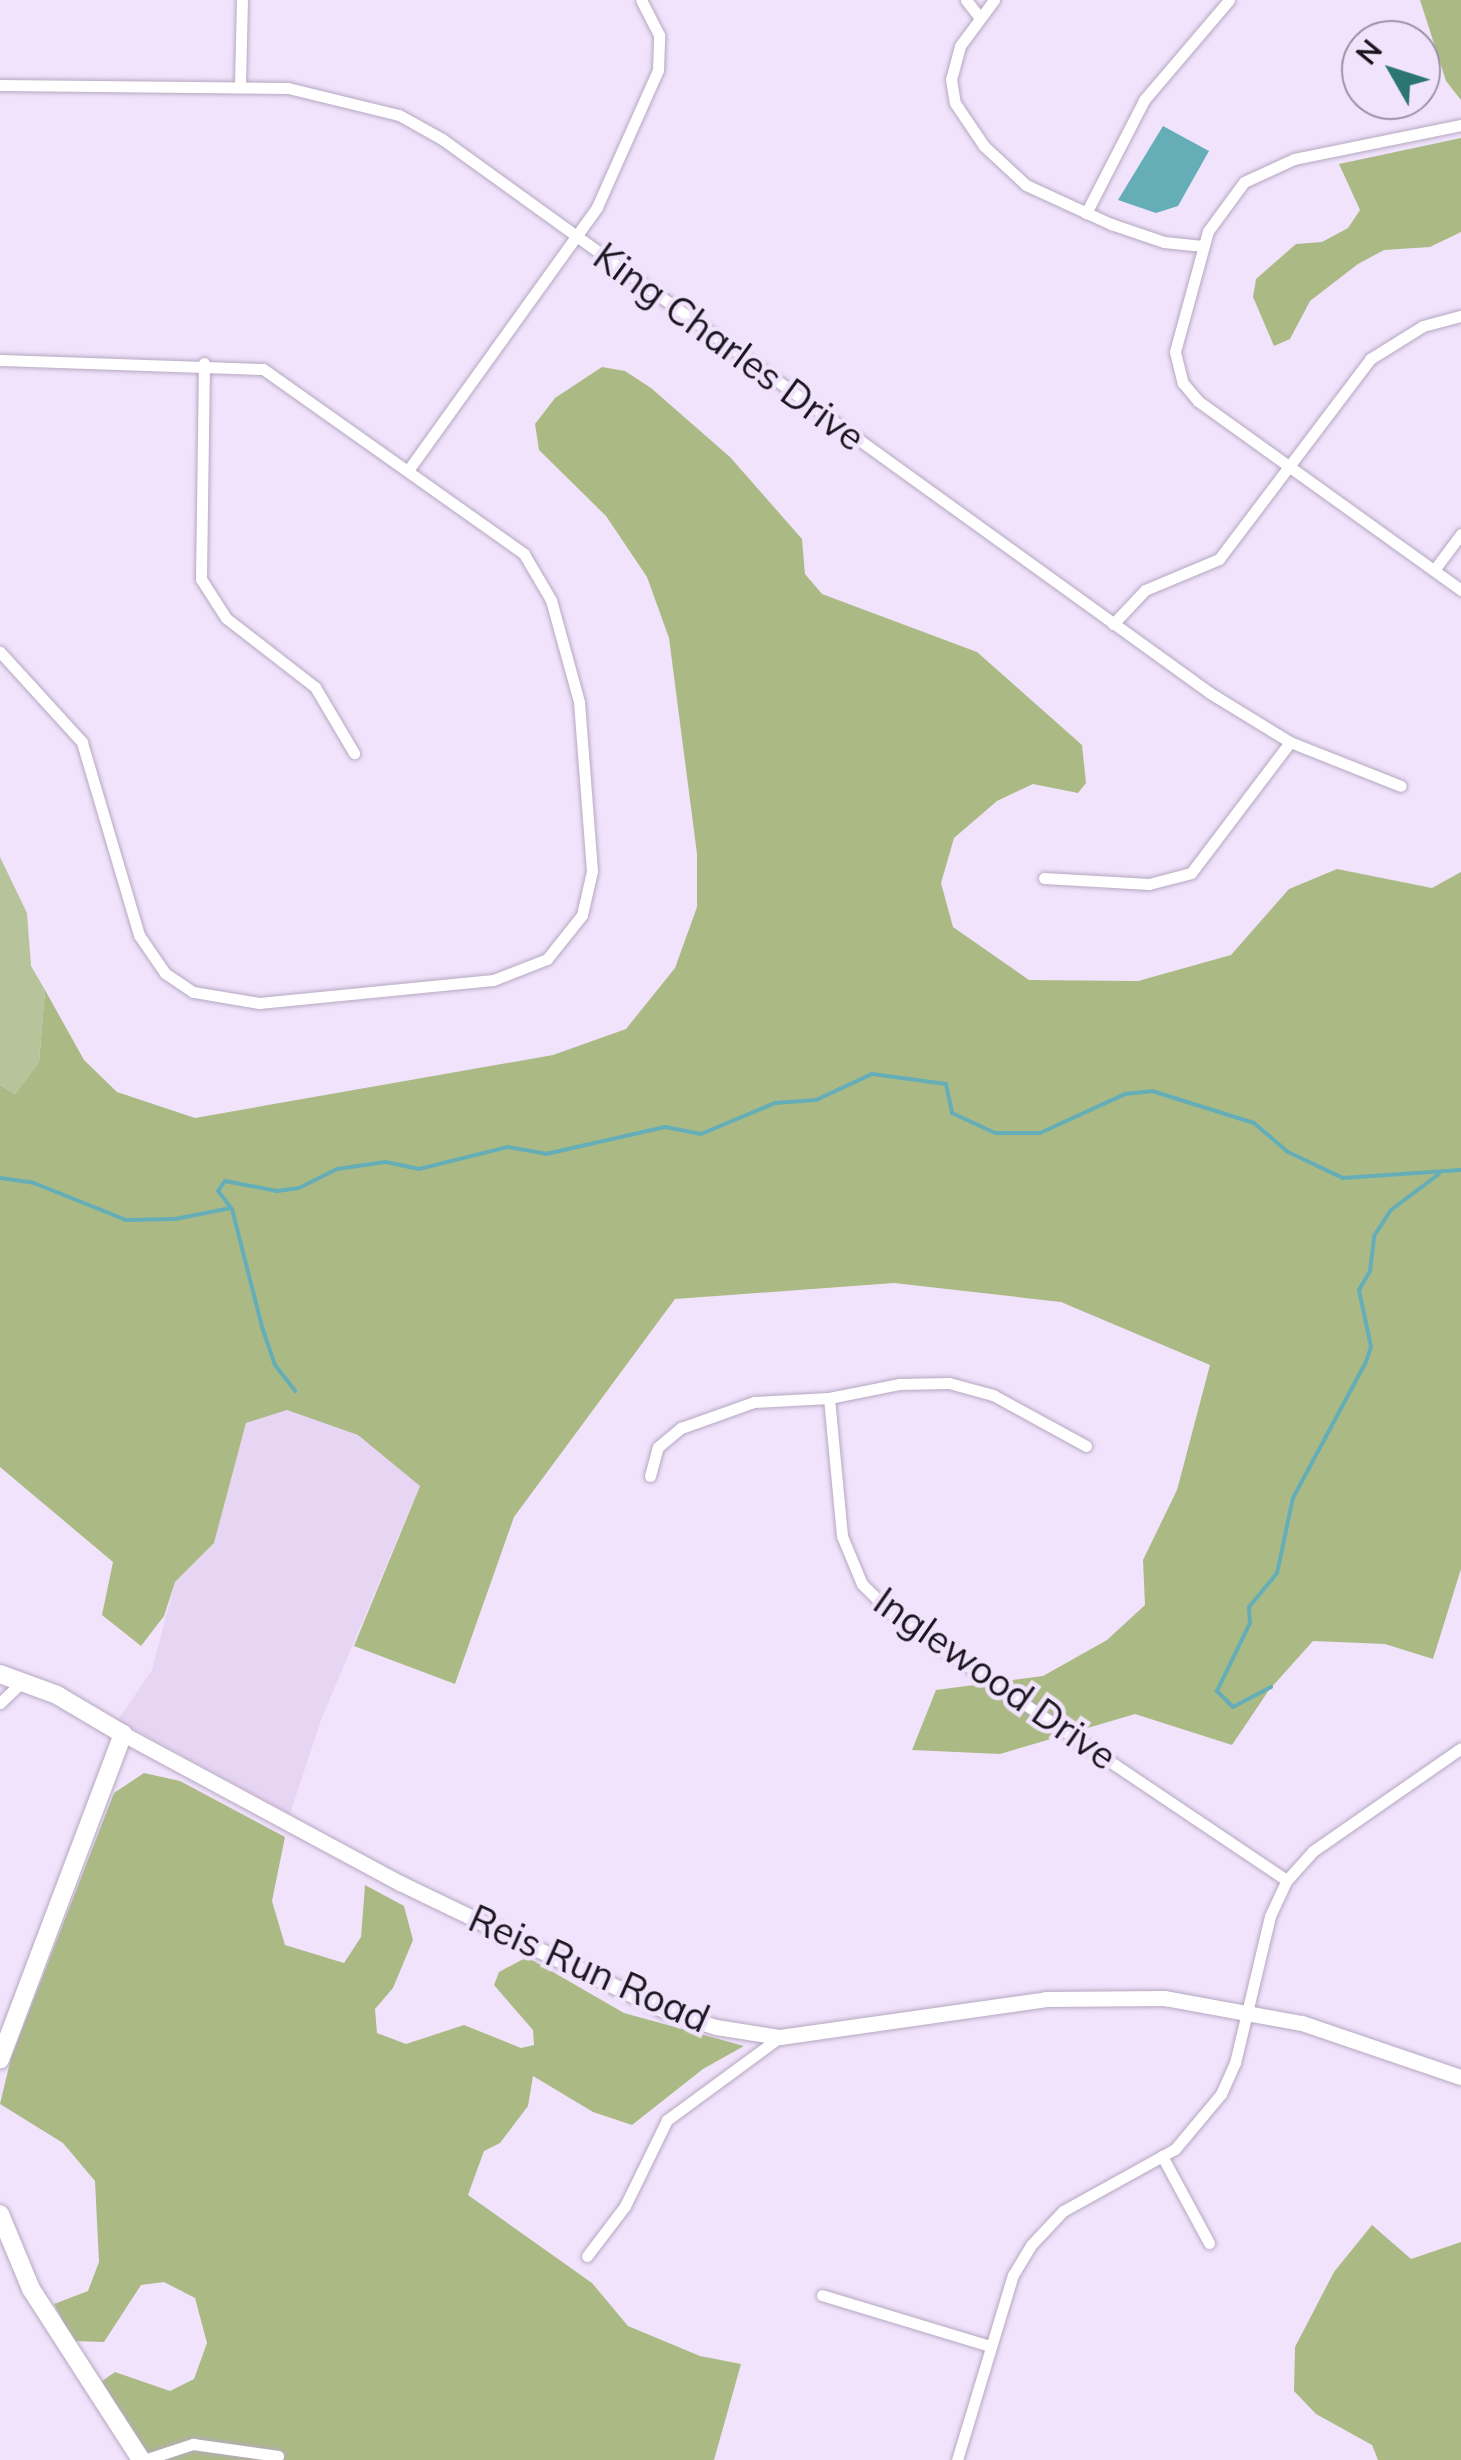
<!DOCTYPE html>
<style>
body{margin:0}
#map{position:relative;width:1461px;height:2460px;overflow:hidden;background:#f1e3fc;font-family:Mulish,sans-serif}
div>[style]{position:absolute}
.built>*{inset:0;background:#e7d5f4}
.green>*{inset:0;background:#b7c39b}
.forest>*{inset:0;background:#abba85}
.water>*{inset:0;background:#65aeb7}
.stream>*{height:4px;margin:-2px;padding:0 2px;transform-origin:2px;border-radius:2px;background:#65aeb7}
.roads{filter:drop-shadow(0 0 2px #b6a8c0) drop-shadow(0 0 2px #b6a8c0)}
.street>*{height:11px;margin:-5.5px;padding:0 5.5px;transform-origin:5.5px;border-radius:5.5px;background:#fff}
.secondary>*{height:15px;margin:-7.5px;padding:0 7.5px;transform-origin:7.5px;border-radius:7.5px;background:#fff}
.primary>*{height:18px;margin:-9px;padding:0 9px;transform-origin:9px;border-radius:9px;background:#fff}
span{translate:-50% -50%;white-space:nowrap;text-align:center;line-height:1.15;-webkit-text-stroke:9px #f1e3fc;paint-order:stroke}
.street-label{font-size:38px;color:#1a151e}
.north{position:absolute;left:1341px;top:20px;width:100px;height:100px;box-sizing:border-box;background:#f1e3fc;border:2px solid #9b91a3;border-radius:50%;rotate:309deg;font-size:28px;font-weight:700;line-height:40px;text-align:center;color:#1a151e}
.north::after{content:'';display:block;margin:auto;width:35px;height:45px;background:#2b7574;clip-path:polygon(50% 0,100% 100%,50% 72%,0 100%)}
</style>
<div id="map">
<div class="built">
<i style="clip-path:polygon(287px 1410px,358px 1435px,420px 1485px,321px 1720px,290px 1814px,118px 1720px,152px 1670px,175px 1582px,214px 1543px,246px 1423px)"></i>
</div>
<div class="green">
<i style="clip-path:polygon(0 857px,27px 913px,31px 966px,45px 990px,39px 1062px,15px 1094px,0 1085px)"></i>
</div>
<div class="forest">
<i style="clip-path:polygon(1420px 0,1461px 0,1461px 100px,1446px 81px)"></i>
<i style="clip-path:polygon(1461px 138px,1461px 232px,1430px 247px,1384px 250px,1358px 264px,1310px 301px,1290px 339px,1274px 346px,1253px 297px,1256px 279px,1296px 244px,1322px 242px,1348px 228px,1360px 210px,1339px 164px)"></i>
<i style="clip-path:polygon(602px 367px,625px 371px,651px 388px,730px 457px,802px 539px,805px 574px,822px 594px,977px 652px,1082px 745px,1086px 783px,1078px 793px,1033px 784px,997px 801px,954px 838px,941px 883px,953px 927px,1029px 980px,1138px 981px,1231px 955px,1289px 889px,1337px 869px,1432px 888px,1461px 872px,1461px 1569px,1433px 1659px,1385px 1644px,1313px 1641px,1269px 1690px,1232px 1745px,1135px 1714px,1000px 1754px,912px 1750px,936px 1690px,1043px 1676px,1107px 1640px,1145px 1605px,1143px 1560px,1177px 1490px,1210px 1365px,1061px 1302px,894px 1283px,675px 1299px,514px 1517px,455px 1684px,354px 1646px,420px 1486px,358px 1435px,287px 1410px,246px 1423px,214px 1543px,175px 1582px,164px 1616px,141px 1646px,102px 1615px,113px 1562px,0 1467px,0 1085px,15px 1094px,39px 1062px,45px 990px,84px 1060px,117px 1092px,195px 1118px,553px 1055px,626px 1029px,675px 968px,697px 907px,697px 854px,669px 638px,647px 577px,606px 516px,539px 450px,535px 424px,555px 398px)"></i>
<i style="clip-path:polygon(144px 1773px,180px 1781px,285px 1837px,272px 1901px,285px 1945px,344px 1963px,361px 1937px,365px 1885px,404px 1906px,413px 1940px,393px 1988px,375px 2009px,377px 2033px,406px 2044px,464px 2025px,521px 2048px,534px 2045px,533px 2030px,494px 1985px,499px 1972px,527px 1957px,624px 2013px,744px 2046px,703px 2069px,632px 2125px,593px 2112px,533px 2076px,528px 2106px,500px 2143px,484px 2151px,468px 2195px,592px 2283px,628px 2326px,700px 2356px,741px 2364px,714px 2460px,148px 2460px,102px 2381px,115px 2372px,170px 2391px,194px 2379px,207px 2343px,195px 2298px,164px 2282px,141px 2285px,104px 2342px,73px 2341px,54px 2304px,88px 2291px,99px 2262px,95px 2181px,63px 2143px,0 2104px,11px 2058px,114px 1793px)"></i>
<i style="clip-path:polygon(1372px 2225px,1411px 2259px,1461px 2242px,1461px 2460px,1378px 2460px,1372px 2445px,1316px 2414px,1294px 2391px,1295px 2347px,1334px 2272px)"></i>
</div>
<div class="water">
<i style="clip-path:polygon(1163px 126px,1209px 151px,1178px 206px,1156px 213px,1118px 200px)"></i>
</div>
<div class="stream">
<i style="left:0;top:1178px;width:34px;rotate:8deg"></i>
<i style="left:34px;top:1183px;width:99px;rotate:21.9deg"></i>
<i style="left:126px;top:1220px;width:49px;rotate:-1.2deg"></i>
<i style="left:175px;top:1219px;width:57px;rotate:-11.1deg"></i>
<i style="left:231px;top:1208px;width:21px;rotate:-127deg"></i>
<i style="left:218px;top:1191px;width:12px;rotate:-55deg"></i>
<i style="left:225px;top:1181px;width:53px;rotate:10.9deg"></i>
<i style="left:277px;top:1191px;width:22px;rotate:-8deg"></i>
<i style="left:299px;top:1188px;width:42px;rotate:-26.6deg"></i>
<i style="left:337px;top:1169px;width:49px;rotate:-8.1deg"></i>
<i style="left:386px;top:1162px;width:34px;rotate:12deg"></i>
<i style="left:419px;top:1169px;width:92px;rotate:-13.9deg"></i>
<i style="left:508px;top:1147px;width:39px;rotate:10deg"></i>
<i style="left:546px;top:1154px;width:122px;rotate:-12.8deg"></i>
<i style="left:665px;top:1127px;width:37px;rotate:11deg"></i>
<i style="left:701px;top:1134px;width:80px;rotate:-22.7deg"></i>
<i style="left:775px;top:1103px;width:41px;rotate:-4.2deg"></i>
<i style="left:816px;top:1100px;width:62px;rotate:-24.9deg"></i>
<i style="left:872px;top:1074px;width:75px;rotate:7.7deg"></i>
<i style="left:946px;top:1084px;width:30px;rotate:78deg"></i>
<i style="left:952px;top:1113px;width:47px;rotate:24.9deg"></i>
<i style="left:995px;top:1133px;width:45px"></i>
<i style="left:1040px;top:1133px;width:94px;rotate:-24.6deg"></i>
<i style="left:1125px;top:1094px;width:27px;rotate:-6deg"></i>
<i style="left:1152px;top:1091px;width:107px;rotate:17.4deg"></i>
<i style="left:1254px;top:1123px;width:45px;rotate:40.5deg"></i>
<i style="left:1288px;top:1152px;width:61px;rotate:25.3deg"></i>
<i style="left:1343px;top:1178px;width:118px;rotate:-3.9deg"></i>
<i style="left:232px;top:1209px;width:122px;rotate:75.7deg"></i>
<i style="left:262px;top:1327px;width:40px;rotate:71.1deg"></i>
<i style="left:275px;top:1365px;width:33px;rotate:52deg"></i>
<i style="left:1271px;top:1687px;width:43px;rotate:152.2deg"></i>
<i style="left:1233px;top:1707px;width:23px;rotate:-135deg"></i>
<i style="left:1217px;top:1691px;width:76px;rotate:-64.1deg"></i>
<i style="left:1250px;top:1623px;width:16px;rotate:-94deg"></i>
<i style="left:1249px;top:1607px;width:44px;rotate:-50.5deg"></i>
<i style="left:1277px;top:1573px;width:77px;rotate:-78deg"></i>
<i style="left:1293px;top:1498px;width:154px;rotate:-61.8deg"></i>
<i style="left:1366px;top:1362px;width:16px;rotate:-72deg"></i>
<i style="left:1371px;top:1347px;width:58px;rotate:-101.9deg"></i>
<i style="left:1359px;top:1290px;width:22px;rotate:-60deg"></i>
<i style="left:1370px;top:1271px;width:35px;rotate:-83deg"></i>
<i style="left:1374px;top:1236px;width:31px;rotate:-57deg"></i>
<i style="left:1391px;top:1210px;width:60px;rotate:-36.9deg"></i>
</div>
<div class="roads">
<div class="street">
<i style="left:966px;top:0;width:23px;rotate:52deg"></i>
<i style="left:994px;top:0;width:57px;rotate:126.5deg"></i>
<i style="left:960px;top:46px;width:34px;rotate:105deg"></i>
<i style="left:951px;top:79px;width:24px;rotate:81deg"></i>
<i style="left:955px;top:103px;width:52px;rotate:56deg"></i>
<i style="left:984px;top:146px;width:57px;rotate:42.9deg"></i>
<i style="left:1026px;top:185px;width:94px;rotate:24.6deg"></i>
<i style="left:1111px;top:224px;width:56px;rotate:18.8deg"></i>
<i style="left:1164px;top:242px;width:39px;rotate:6deg"></i>
<i style="left:0;top:85px;width:288px;rotate:0.6deg"></i>
<i style="left:288px;top:88px;width:114px;rotate:13.7deg"></i>
<i style="left:399px;top:115px;width:49px;rotate:29.2deg"></i>
<i style="left:442px;top:139px;width:947px;rotate:35.8deg"></i>
<i style="left:1210px;top:693px;width:94px;rotate:31.5deg"></i>
<i style="left:1290px;top:742px;width:119px;rotate:21.6deg"></i>
<i style="left:240px;top:86px;width:86px;rotate:-88.7deg"></i>
<i style="left:1461px;top:125px;width:170px;rotate:168.5deg"></i>
<i style="left:1294px;top:159px;width:55px;rotate:155.3deg"></i>
<i style="left:1244px;top:182px;width:61px;rotate:126.3deg"></i>
<i style="left:1208px;top:231px;width:125px;rotate:105.3deg"></i>
<i style="left:1175px;top:352px;width:32px;rotate:76deg"></i>
<i style="left:1183px;top:383px;width:23px;rotate:50deg"></i>
<i style="left:1198px;top:401px;width:324px;rotate:35.7deg"></i>
<i style="left:1086px;top:213px;width:127px;rotate:-62.8deg"></i>
<i style="left:1144px;top:100px;width:131px;rotate:-49.6deg"></i>
<i style="left:0;top:360px;width:263px;rotate:2deg"></i>
<i style="left:263px;top:369px;width:320px;rotate:35.3deg"></i>
<i style="left:524px;top:554px;width:53px;rotate:59.6deg"></i>
<i style="left:551px;top:600px;width:106px;rotate:74.6deg"></i>
<i style="left:579px;top:702px;width:169px;rotate:85.6deg"></i>
<i style="left:592px;top:871px;width:45px;rotate:102.8deg"></i>
<i style="left:582px;top:915px;width:56px;rotate:128.5deg"></i>
<i style="left:547px;top:959px;width:58px;rotate:158.7deg"></i>
<i style="left:493px;top:980px;width:235px;rotate:174.4deg"></i>
<i style="left:259px;top:1003px;width:67px;rotate:-170.5deg"></i>
<i style="left:193px;top:992px;width:34px;rotate:-146deg"></i>
<i style="left:165px;top:973px;width:46px;rotate:-124.4deg"></i>
<i style="left:139px;top:935px;width:201px;rotate:-106.5deg"></i>
<i style="left:82px;top:742px;width:122px;rotate:-132.3deg"></i>
<i style="left:204px;top:363px;width:216px;rotate:90.8deg"></i>
<i style="left:201px;top:579px;width:46px;rotate:57.3deg"></i>
<i style="left:226px;top:618px;width:113px;rotate:37.8deg"></i>
<i style="left:315px;top:687px;width:77px;rotate:59.4deg"></i>
<i style="left:409px;top:469px;width:322px;rotate:-54.3deg"></i>
<i style="left:597px;top:207px;width:150px;rotate:-66deg"></i>
<i style="left:658px;top:70px;width:35px;rotate:-88deg"></i>
<i style="left:659px;top:35px;width:39px;rotate:-117deg"></i>
<i style="left:1434px;top:570px;width:45px;rotate:-53.1deg"></i>
<i style="left:1113px;top:624px;width:47px;rotate:-46.7deg"></i>
<i style="left:1145px;top:590px;width:80px;rotate:-22.7deg"></i>
<i style="left:1219px;top:559px;width:251px;rotate:-52.9deg"></i>
<i style="left:1370px;top:359px;width:62px;rotate:-31.9deg"></i>
<i style="left:1423px;top:326px;width:39px;rotate:-15deg"></i>
<i style="left:1044px;top:878px;width:105px;rotate:3.3deg"></i>
<i style="left:1149px;top:884px;width:43px;rotate:-14.7deg"></i>
<i style="left:1191px;top:873px;width:164px;rotate:-52.9deg"></i>
<i style="left:829px;top:1398px;width:139px;rotate:84.6deg"></i>
<i style="left:842px;top:1536px;width:52px;rotate:67.4deg"></i>
<i style="left:862px;top:1584px;width:47px;rotate:45deg"></i>
<i style="left:895px;top:1617px;width:472px;rotate:33.9deg"></i>
<i style="left:650px;top:1476px;width:30px;rotate:-75deg"></i>
<i style="left:658px;top:1447px;width:30px;rotate:-40deg"></i>
<i style="left:681px;top:1428px;width:77px;rotate:-19.6deg"></i>
<i style="left:754px;top:1402px;width:75px;rotate:-3.1deg"></i>
<i style="left:829px;top:1398px;width:71px;rotate:-11.3deg"></i>
<i style="left:899px;top:1384px;width:50px;rotate:-1.1deg"></i>
<i style="left:949px;top:1383px;width:46px;rotate:15.3deg"></i>
<i style="left:993px;top:1395px;width:106px;rotate:28.7deg"></i>
<i style="left:0;top:1703px;width:32px;rotate:-44deg"></i>
<i style="left:1162px;top:2156px;width:99px;rotate:61.6deg"></i>
<i style="left:587px;top:2256px;width:63px;rotate:-52.8deg"></i>
<i style="left:625px;top:2206px;width:96px;rotate:-64deg"></i>
<i style="left:667px;top:2120px;width:140px;rotate:-36.3deg"></i>
<i style="left:822px;top:2295px;width:176px;rotate:16.9deg"></i>
<i style="left:144px;top:2460px;width:52px;rotate:-18.1deg"></i>
<i style="left:193px;top:2444px;width:86px;rotate:8deg"></i>
<i style="left:957px;top:2460px;width:193px;rotate:-73.2deg"></i>
<i style="left:1013px;top:2275px;width:35px;rotate:-59deg"></i>
<i style="left:1031px;top:2245px;width:47px;rotate:-46.7deg"></i>
<i style="left:1063px;top:2211px;width:128px;rotate:-29deg"></i>
<i style="left:1175px;top:2149px;width:72px;rotate:-50.1deg"></i>
<i style="left:1221px;top:2094px;width:34px;rotate:-66deg"></i>
<i style="left:1235px;top:2063px;width:151px;rotate:-76.6deg"></i>
<i style="left:1270px;top:1916px;width:40px;rotate:-65deg"></i>
<i style="left:1287px;top:1880px;width:39px;rotate:-48deg"></i>
<i style="left:1313px;top:1851px;width:180px;rotate:-34.8deg"></i>
</div>
<div class="secondary">
<i style="left:123px;top:1734px;width:315px;rotate:28.3deg"></i>
<i style="left:400px;top:1883px;width:295px;rotate:25.7deg"></i>
<i style="left:666px;top:2011px;width:52px;rotate:17.7deg"></i>
<i style="left:716px;top:2027px;width:65px;rotate:8.9deg"></i>
<i style="left:780px;top:2037px;width:269px;rotate:-8.1deg"></i>
<i style="left:1046px;top:1999px;width:118px;rotate:-0.5deg"></i>
<i style="left:1164px;top:1998px;width:140px;rotate:10.3deg"></i>
<i style="left:1302px;top:2023px;width:168px;rotate:18.8deg"></i>
</div>
<div class="primary">
<i style="left:0;top:1674px;width:61px;rotate:20.2deg"></i>
<i style="left:57px;top:1695px;width:77px;rotate:30.6deg"></i>
<i style="left:123px;top:1734px;width:348px;rotate:110.7deg"></i>
<i style="left:0;top:2214px;width:81px;rotate:67.5deg"></i>
<i style="left:31px;top:2289px;width:203px;rotate:57.2deg"></i>
</div>
</div>
<div class="street-label">
<span style="left:729px;top:347px;rotate:36deg">King Charles Drive</span>
<span style="left:995px;top:1679px;rotate:35deg">Inglewood Drive</span>
<span style="left:589px;top:1969px;rotate:24deg">Reis Run Road</span>
</div>
<div class="north">N</div>
</div>
